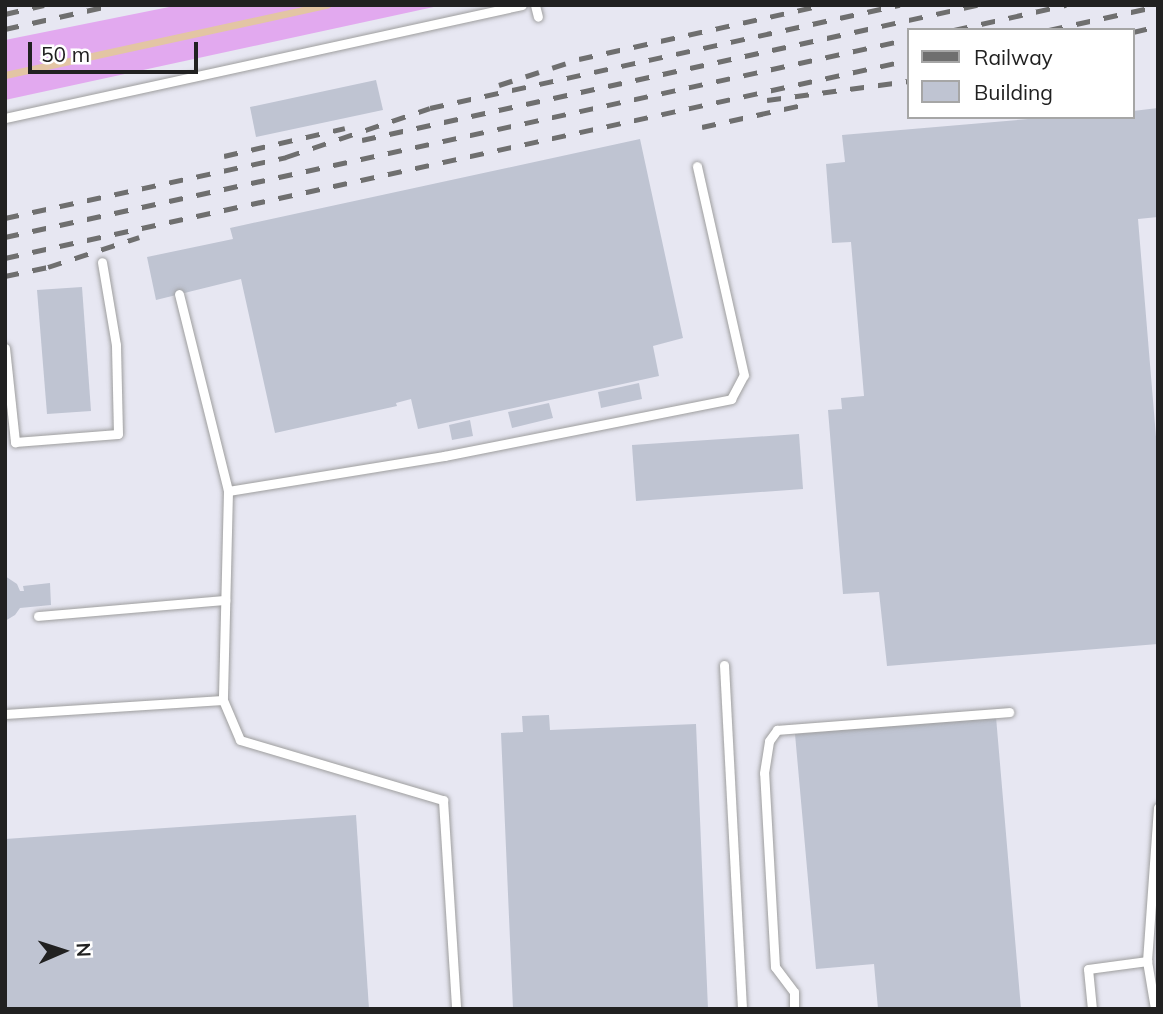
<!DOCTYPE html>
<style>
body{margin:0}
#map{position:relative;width:1163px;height:1014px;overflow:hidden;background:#e7e7f2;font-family:Mulish,sans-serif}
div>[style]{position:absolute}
.grass>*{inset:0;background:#e2a9ef}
.stream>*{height:7px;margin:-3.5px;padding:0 3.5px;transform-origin:3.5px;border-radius:3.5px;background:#e3c5a4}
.building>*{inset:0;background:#bfc4d2}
.roads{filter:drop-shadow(0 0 2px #9e9e9e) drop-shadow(0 0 2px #9e9e9e)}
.lane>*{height:9px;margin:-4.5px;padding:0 4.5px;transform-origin:4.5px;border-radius:4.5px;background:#fff}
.rail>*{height:5px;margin-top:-2.5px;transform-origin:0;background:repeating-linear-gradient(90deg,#6f6f6f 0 14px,transparent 0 28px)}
span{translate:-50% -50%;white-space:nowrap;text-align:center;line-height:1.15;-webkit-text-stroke:6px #fff;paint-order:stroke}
.frame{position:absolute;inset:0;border:7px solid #212121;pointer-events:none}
.legend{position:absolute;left:907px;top:28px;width:228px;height:91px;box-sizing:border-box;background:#fff;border:2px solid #a6a6a6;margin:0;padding:9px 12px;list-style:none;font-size:21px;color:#212121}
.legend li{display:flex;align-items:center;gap:14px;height:35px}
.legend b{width:35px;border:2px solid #a6a6a6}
.north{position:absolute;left:28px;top:916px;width:70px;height:70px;-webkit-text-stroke:5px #fff;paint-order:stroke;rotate:87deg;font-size:19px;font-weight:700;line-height:28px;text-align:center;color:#212121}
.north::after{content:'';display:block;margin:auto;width:24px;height:32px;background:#212121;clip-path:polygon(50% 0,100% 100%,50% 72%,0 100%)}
.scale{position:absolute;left:28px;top:42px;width:170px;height:32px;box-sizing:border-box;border:4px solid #212121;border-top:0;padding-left:9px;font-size:21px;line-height:24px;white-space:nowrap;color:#212121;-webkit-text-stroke:5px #fff;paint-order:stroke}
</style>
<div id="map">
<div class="grass">
<i style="clip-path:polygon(179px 5px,443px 5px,5px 100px,5px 40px)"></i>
</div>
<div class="stream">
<i style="left:5px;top:75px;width:330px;rotate:-12.3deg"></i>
</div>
<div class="building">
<i style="clip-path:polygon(376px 80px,383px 110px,256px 137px,250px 107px)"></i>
<i style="clip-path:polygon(1158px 108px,1158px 217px,1138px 219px,1158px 461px,1158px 644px,887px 666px,879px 592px,843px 594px,828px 410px,842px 409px,841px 398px,864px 396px,851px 242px,832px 243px,826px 164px,845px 162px,842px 135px,1052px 117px,1133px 117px,1133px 111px)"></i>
<i style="clip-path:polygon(640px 139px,683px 338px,653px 346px,659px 376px,418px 429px,411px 399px,396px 403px,397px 406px,275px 433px,241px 279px,156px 300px,147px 257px,233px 239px,230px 228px)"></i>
<i style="clip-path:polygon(82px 287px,91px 411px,47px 414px,37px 290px)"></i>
<i style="clip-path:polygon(639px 383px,642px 399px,601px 408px,598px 392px)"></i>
<i style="clip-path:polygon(549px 403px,553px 418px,512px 428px,508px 412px)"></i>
<i style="clip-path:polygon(470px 420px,473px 436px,452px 440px,449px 425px)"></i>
<i style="clip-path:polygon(799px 434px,803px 489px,636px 501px,632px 445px)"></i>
<i style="clip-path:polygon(5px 576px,17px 584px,20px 591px,24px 591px,23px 586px,50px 583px,51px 605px,20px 608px,15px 615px,5px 621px)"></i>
<i style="clip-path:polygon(549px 715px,550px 730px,696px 724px,708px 1009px,513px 1009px,501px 733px,523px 732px,522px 716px)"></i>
<i style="clip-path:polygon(996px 717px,1021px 1009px,878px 1009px,874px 964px,816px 969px,795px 734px)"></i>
<i style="clip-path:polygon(356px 815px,369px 1009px,5px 1009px,5px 839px)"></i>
</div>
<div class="roads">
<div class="lane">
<i style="left:535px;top:5px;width:12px;rotate:76deg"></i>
<i style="left:5px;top:118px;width:529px;rotate:-12.33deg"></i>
<i style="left:179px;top:294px;width:203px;rotate:76deg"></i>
<i style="left:228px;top:491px;width:209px;rotate:91.4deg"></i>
<i style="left:5px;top:348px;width:95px;rotate:83.9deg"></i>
<i style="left:15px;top:442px;width:103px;rotate:-4.4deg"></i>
<i style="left:118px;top:434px;width:89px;rotate:-91.3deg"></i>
<i style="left:116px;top:345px;width:84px;rotate:-99.6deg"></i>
<i style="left:228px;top:491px;width:219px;rotate:-9.2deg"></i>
<i style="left:444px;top:456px;width:293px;rotate:-11.2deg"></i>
<i style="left:731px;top:399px;width:27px;rotate:-62deg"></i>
<i style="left:744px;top:375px;width:214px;rotate:-102.7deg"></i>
<i style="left:38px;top:616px;width:188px;rotate:-4.9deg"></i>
<i style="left:724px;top:665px;width:344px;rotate:87deg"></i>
<i style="left:5px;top:714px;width:218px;rotate:-3.7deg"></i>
<i style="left:223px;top:700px;width:43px;rotate:67deg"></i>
<i style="left:240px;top:740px;width:212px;rotate:16.5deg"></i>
<i style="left:443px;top:800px;width:209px;rotate:86.4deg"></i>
<i style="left:1147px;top:961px;width:49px;rotate:80.5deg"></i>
<i style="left:794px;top:1009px;width:17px;rotate:-90deg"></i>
<i style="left:794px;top:992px;width:31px;rotate:-127deg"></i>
<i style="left:775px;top:967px;width:194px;rotate:-93.2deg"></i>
<i style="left:764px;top:773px;width:32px;rotate:-81deg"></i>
<i style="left:769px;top:741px;width:14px;rotate:-54deg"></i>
<i style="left:777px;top:730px;width:233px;rotate:-4.4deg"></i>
<i style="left:1092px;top:1009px;width:40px;rotate:-95.7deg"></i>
<i style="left:1088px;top:969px;width:60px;rotate:-7.7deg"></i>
<i style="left:1147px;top:961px;width:154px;rotate:-85.9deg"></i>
</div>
</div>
<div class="rail">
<i style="left:5px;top:14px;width:40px;rotate:-13deg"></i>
<i style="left:5px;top:29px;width:110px;rotate:-12.6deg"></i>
<i style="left:954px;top:30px;width:115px;rotate:-12.6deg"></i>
<i style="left:1049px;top:30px;width:112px;rotate:-12.4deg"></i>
<i style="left:1133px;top:32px;width:26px;rotate:-13deg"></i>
<i style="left:499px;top:85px;width:84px;rotate:-18deg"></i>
<i style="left:579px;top:59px;width:249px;rotate:-12.5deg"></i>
<i style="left:767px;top:100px;width:143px;rotate:-7.6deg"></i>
<i style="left:702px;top:127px;width:102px;rotate:-12.4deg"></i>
<i style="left:362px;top:140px;width:630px;rotate:-12.38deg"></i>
<i style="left:224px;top:156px;width:124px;rotate:-13deg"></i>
<i style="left:5px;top:218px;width:288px;rotate:-12.2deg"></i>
<i style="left:286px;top:157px;width:152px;rotate:-18.8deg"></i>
<i style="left:430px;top:108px;width:481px;rotate:-12.4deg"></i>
<i style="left:5px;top:237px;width:925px;rotate:-12.35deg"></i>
<i style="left:5px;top:258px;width:925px;rotate:-12.35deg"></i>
<i style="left:5px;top:276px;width:44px;rotate:-11.8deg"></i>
<i style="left:48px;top:267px;width:96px;rotate:-18.2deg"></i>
</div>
<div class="frame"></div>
<ul class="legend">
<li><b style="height:9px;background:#6f6f6f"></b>Railway</li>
<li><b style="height:19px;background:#bfc4d2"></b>Building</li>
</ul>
<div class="north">N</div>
<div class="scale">50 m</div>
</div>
